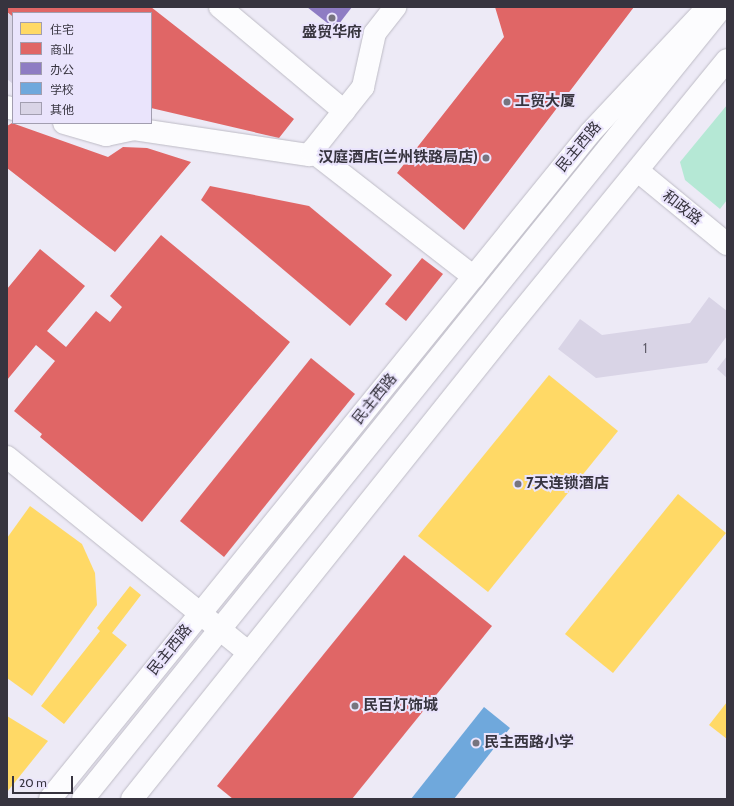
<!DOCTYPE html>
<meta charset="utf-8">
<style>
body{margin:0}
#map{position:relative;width:734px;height:806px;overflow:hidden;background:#edeaf6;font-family:Cabin,"Noto Sans SC",sans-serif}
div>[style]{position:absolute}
.green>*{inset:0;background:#b5e8d5}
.homes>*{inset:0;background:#ffd966}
.shops>*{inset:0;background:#e06666}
.offices>*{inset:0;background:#8e7cc3}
.schools>*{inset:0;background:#6fa8dc}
.building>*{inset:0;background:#d9d4e6}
.roads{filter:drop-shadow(0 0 1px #bdbbc5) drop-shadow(0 0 1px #bdbbc5)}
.street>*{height:22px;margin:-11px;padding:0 11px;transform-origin:11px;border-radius:11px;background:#fcfcfe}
.secondary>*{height:22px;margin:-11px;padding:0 11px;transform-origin:11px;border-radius:11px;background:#fcfcfe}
.dots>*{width:11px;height:11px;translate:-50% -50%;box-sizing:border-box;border:2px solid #eae4fc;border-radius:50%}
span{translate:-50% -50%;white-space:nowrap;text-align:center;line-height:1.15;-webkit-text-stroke:4px #eae4fc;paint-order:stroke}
.number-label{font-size:13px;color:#605d6a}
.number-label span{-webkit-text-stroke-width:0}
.poi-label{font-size:15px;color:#37343f;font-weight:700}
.left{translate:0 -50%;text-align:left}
.right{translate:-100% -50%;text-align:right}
.street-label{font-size:15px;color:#37343f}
.frame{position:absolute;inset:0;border:8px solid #37343f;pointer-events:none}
.legend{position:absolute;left:12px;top:12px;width:140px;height:112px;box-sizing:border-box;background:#eae4fc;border:1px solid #a29eb0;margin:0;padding:5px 7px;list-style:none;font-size:12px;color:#37343f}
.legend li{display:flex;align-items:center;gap:8px;height:20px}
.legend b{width:20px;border:1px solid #a29eb0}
.scale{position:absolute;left:12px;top:776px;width:61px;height:18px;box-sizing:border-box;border:2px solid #37343f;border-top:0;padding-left:5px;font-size:12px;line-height:14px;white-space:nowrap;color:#37343f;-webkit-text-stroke:3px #eae4fc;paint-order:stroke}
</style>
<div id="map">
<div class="green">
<i style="clip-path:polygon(727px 105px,727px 200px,720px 209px,685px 180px,680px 162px)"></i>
</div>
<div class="homes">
<i style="clip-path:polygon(549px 375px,618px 431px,488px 592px,418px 536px)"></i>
<i style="clip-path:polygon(678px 494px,726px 533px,613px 673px,565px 634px)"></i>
<i style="clip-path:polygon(30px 506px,82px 544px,95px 573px,97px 605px,32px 696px,7px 678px,7px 538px)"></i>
<i style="clip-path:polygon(130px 586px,141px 595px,112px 633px,127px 645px,64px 724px,41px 706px,100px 631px,97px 628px)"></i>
<i style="clip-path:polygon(727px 702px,727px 739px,709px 725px)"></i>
<i style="clip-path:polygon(7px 716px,48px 741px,7px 792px)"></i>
</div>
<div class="shops">
<i style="clip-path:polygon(7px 7px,151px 7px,294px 119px,279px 138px,151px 108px,151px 13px,13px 13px,13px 17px,7px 12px)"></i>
<i style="clip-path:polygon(495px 7px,634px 7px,464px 230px,397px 173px,504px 37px)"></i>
<i style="clip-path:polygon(12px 123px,108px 157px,123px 147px,147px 148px,191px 162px,115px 252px,7px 168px,7px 126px)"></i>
<i style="clip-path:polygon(210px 186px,309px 206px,392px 275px,350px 326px,201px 200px)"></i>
<i style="clip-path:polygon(161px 235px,290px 342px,142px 522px,40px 437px,42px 434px,14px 411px,55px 361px,36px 345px,7px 380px,7px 289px,40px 249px,85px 286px,47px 331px,66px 347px,96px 311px,110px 322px,122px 307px,110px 296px)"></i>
<i style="clip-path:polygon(422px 258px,443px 274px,406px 321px,385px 304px)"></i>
<i style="clip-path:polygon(311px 358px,355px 394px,224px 557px,180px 521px)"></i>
<i style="clip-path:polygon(404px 555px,492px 626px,352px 799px,233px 799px,217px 786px)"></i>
</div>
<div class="offices">
<i style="clip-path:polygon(307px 7px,352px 7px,335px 29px)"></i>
</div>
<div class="schools">
<i style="clip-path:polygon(484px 707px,510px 728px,454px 799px,411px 799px)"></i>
</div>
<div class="building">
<i style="clip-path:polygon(7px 12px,13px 17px,13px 84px,7px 79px)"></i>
<i style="clip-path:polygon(709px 297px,727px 311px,727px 336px,707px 363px,596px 378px,558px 349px,580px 319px,602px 335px,690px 323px)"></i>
<i style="clip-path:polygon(727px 356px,727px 378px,717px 369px)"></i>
</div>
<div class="roads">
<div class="street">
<i style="left:220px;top:7px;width:162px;rotate:40deg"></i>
<i style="left:7px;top:107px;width:6px;rotate:18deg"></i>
<i style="left:64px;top:123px;width:44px;rotate:15.9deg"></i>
<i style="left:106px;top:135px;width:29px;rotate:-12deg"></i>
<i style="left:134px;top:129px;width:177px;rotate:8.5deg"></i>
<i style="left:309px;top:155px;width:87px;rotate:-51.5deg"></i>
<i style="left:363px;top:87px;width:55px;rotate:-77.5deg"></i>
<i style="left:375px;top:33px;width:33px;rotate:-52deg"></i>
<i style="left:312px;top:151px;width:205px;rotate:37.9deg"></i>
<i style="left:7px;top:457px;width:311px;rotate:39deg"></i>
<i style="left:50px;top:799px;width:857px;rotate:-50.96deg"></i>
<i style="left:590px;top:133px;width:173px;rotate:-46.9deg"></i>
</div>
<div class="secondary">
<i style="left:638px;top:171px;width:115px;rotate:39.4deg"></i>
<i style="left:83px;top:799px;width:1018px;rotate:-51.1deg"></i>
<i style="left:132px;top:799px;width:605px;rotate:-51.37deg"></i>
<i style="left:510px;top:326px;width:343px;rotate:-50.8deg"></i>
</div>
</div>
<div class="dots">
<i style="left:332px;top:18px;background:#77747f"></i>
<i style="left:507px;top:102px;background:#77747f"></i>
<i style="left:486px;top:158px;background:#77747f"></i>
<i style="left:518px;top:484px;background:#77747f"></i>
<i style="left:355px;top:706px;background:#77747f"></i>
<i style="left:476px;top:743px;background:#77747f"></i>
</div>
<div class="number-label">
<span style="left:645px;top:348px">1</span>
</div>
<div class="poi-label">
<span style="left:332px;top:33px">盛贸华府</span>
<span class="left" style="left:515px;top:102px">工贸大厦</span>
<span class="right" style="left:478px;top:158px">汉庭酒店(兰州铁路局店)</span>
<span class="left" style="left:526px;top:484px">7天连锁酒店</span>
<span class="left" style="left:363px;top:706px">民百灯饰城</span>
<span class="left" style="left:484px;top:743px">民主西路小学</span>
</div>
<div class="street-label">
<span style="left:579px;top:147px;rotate:-50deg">民主西路</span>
<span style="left:682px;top:208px;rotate:38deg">和政路</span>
<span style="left:375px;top:399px;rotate:-51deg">民主西路</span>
<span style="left:170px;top:650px;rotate:-51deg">民主西路</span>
</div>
<div class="frame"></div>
<ul class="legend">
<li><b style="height:11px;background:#ffd966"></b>住宅</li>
<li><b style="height:11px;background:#e06666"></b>商业</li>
<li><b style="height:11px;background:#8e7cc3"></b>办公</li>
<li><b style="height:11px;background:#6fa8dc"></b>学校</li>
<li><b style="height:11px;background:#d9d4e6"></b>其他</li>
</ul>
<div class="scale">20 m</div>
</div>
